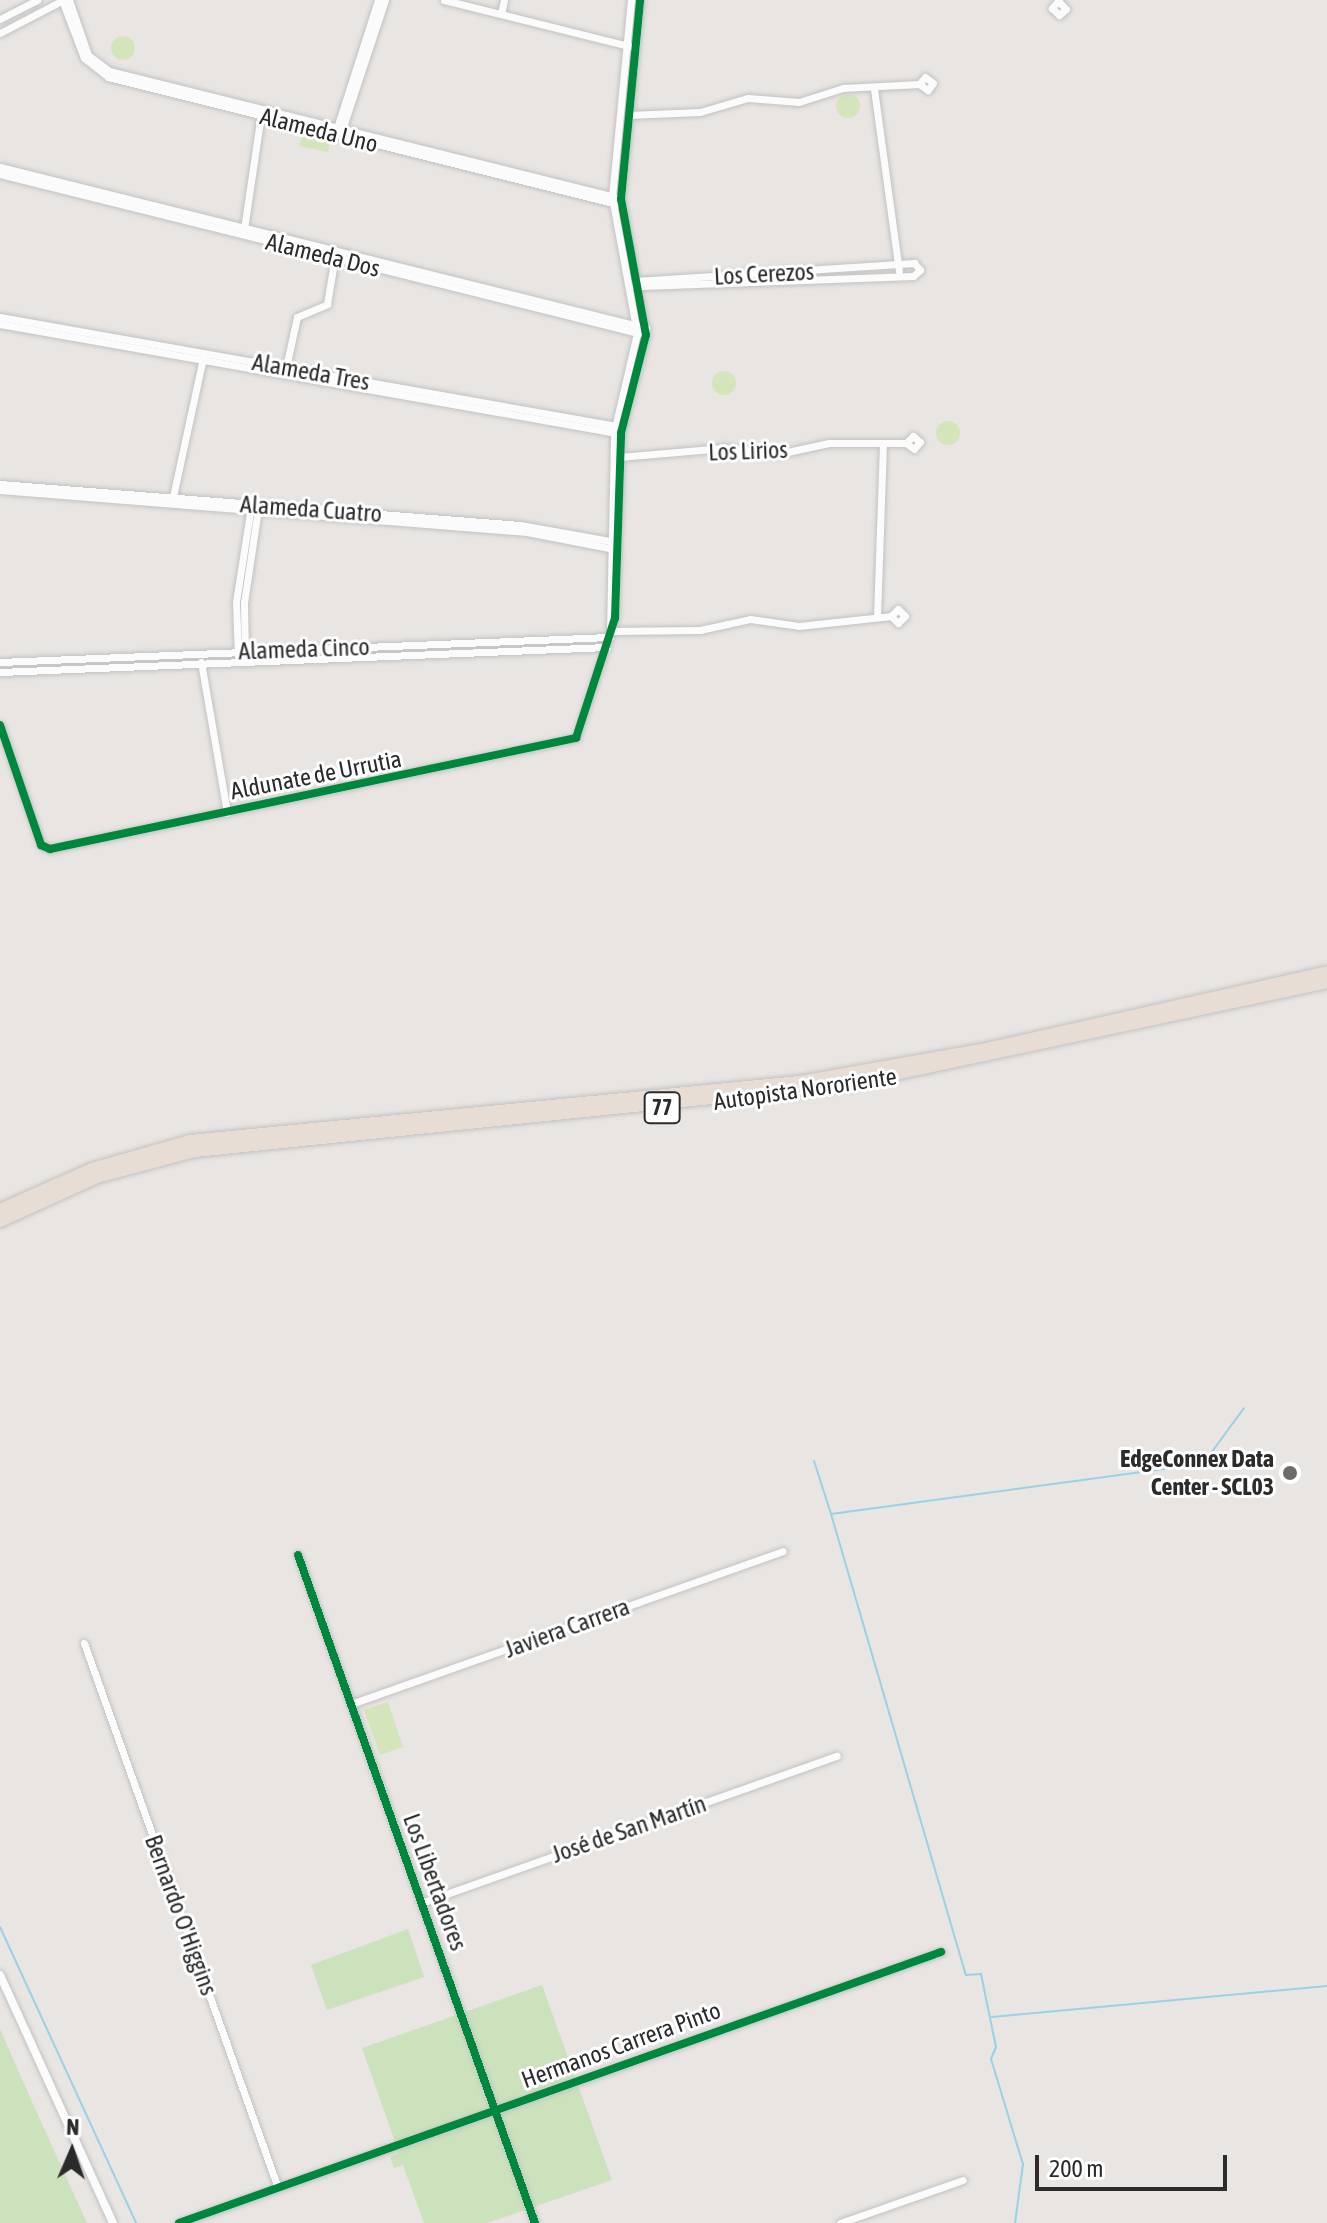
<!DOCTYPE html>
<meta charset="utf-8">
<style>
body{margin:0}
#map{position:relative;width:1327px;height:2223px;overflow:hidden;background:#e8e5e2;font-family:"Asap Condensed",sans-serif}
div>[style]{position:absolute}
.green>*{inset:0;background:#cbe2bd}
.pitch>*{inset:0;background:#d5e5bb}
.round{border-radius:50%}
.stream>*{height:2px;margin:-1px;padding:0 1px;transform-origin:1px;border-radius:1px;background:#9ad1e6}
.roads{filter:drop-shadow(0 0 2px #c2c2c2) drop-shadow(0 0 2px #c2c2c2)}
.minor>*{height:7px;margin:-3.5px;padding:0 3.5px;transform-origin:3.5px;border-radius:3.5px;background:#fcfbfb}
.tertiary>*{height:8px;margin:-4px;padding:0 4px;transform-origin:4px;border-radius:4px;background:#fcfbfb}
.motorway>*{height:12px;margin:-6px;padding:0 6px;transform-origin:6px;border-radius:6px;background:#e7ddd5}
.cycleway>*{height:8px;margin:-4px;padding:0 4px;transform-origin:4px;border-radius:4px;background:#00873e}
.dots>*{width:22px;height:22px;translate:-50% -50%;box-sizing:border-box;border:4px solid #fff;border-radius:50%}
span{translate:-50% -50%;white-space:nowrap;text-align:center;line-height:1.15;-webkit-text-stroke:6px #fff;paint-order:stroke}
.shield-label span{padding:2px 6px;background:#fff;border:2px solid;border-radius:6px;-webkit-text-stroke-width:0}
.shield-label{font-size:22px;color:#2b2b2b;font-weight:700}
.street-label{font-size:24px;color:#2b2b2b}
.poi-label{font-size:24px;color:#2b2b2b;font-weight:700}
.right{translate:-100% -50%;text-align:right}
.north{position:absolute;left:32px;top:2111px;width:80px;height:80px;-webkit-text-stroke:6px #fff;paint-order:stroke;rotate:2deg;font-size:22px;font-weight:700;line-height:32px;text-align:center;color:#2b2b2b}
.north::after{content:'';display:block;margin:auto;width:28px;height:36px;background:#2b2b2b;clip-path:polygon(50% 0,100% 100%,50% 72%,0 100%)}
.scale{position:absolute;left:1035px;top:2155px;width:192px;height:36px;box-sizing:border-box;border:4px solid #2b2b2b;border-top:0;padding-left:10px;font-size:24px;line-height:28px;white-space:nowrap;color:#2b2b2b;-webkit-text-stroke:6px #fff;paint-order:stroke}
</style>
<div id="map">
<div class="green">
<i style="clip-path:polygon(408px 1929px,424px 1977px,327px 2010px,311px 1965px)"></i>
<i style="clip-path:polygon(542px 1985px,612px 2180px,487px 2223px,424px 2223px,403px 2165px,394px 2168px,390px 2157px,399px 2153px,362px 2048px)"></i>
<i style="clip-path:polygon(0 2029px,33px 2104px,87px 2223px,0 2223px)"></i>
</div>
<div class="pitch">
<i class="round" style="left:111px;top:36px;width:24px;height:24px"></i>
<i class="round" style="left:836px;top:94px;width:24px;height:24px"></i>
<i style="clip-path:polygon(302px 136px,330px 142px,328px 152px,299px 146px)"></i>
<i class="round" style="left:712px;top:371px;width:24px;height:24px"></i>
<i class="round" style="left:936px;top:421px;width:24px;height:24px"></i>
<i style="clip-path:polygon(388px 1702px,403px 1747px,380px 1755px,364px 1710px)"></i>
</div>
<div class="stream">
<i style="left:814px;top:1461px;width:56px;rotate:72.2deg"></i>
<i style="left:831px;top:1514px;width:375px;rotate:-7.7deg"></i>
<i style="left:1203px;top:1464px;width:69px;rotate:-53.8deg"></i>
<i style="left:831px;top:1514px;width:480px;rotate:73.7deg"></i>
<i style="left:966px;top:1975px;width:15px;rotate:-4deg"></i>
<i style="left:981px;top:1974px;width:75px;rotate:78.4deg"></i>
<i style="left:996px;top:2047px;width:13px;rotate:113deg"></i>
<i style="left:991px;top:2059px;width:110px;rotate:73.1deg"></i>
<i style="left:1023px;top:2164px;width:60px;rotate:97.7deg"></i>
<i style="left:0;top:1927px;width:326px;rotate:65.3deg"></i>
<i style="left:992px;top:2017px;width:336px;rotate:-5.3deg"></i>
</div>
<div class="roads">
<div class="minor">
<i style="left:62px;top:0;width:62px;rotate:69.2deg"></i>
<i style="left:84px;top:58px;width:31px;rotate:38deg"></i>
<i style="left:108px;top:77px;width:525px;rotate:14.01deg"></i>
<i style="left:69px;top:0;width:58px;rotate:70.9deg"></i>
<i style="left:88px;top:55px;width:26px;rotate:37deg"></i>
<i style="left:109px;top:71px;width:521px;rotate:13.98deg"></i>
<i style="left:444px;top:0;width:195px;rotate:14deg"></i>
<i style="left:1059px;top:0;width:11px;rotate:131deg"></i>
<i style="left:1052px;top:8px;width:10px;rotate:45deg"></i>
<i style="left:1059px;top:15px;width:9px;rotate:-41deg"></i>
<i style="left:1066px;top:9px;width:10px;rotate:-135deg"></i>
<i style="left:501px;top:14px;width:14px;rotate:-78deg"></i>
<i style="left:0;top:19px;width:42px;rotate:-27.2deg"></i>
<i style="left:0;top:33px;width:71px;rotate:-27.6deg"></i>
<i style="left:874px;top:89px;width:184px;rotate:82.2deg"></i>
<i style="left:628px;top:115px;width:72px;rotate:-2.4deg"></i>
<i style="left:700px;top:112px;width:50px;rotate:-16.3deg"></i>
<i style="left:748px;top:98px;width:51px;rotate:4.5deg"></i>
<i style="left:799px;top:102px;width:46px;rotate:-17.7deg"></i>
<i style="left:843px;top:88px;width:76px;rotate:-3deg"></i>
<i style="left:919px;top:84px;width:9px;rotate:-49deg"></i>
<i style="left:925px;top:77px;width:10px;rotate:37deg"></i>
<i style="left:933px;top:83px;width:9px;rotate:126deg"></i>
<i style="left:928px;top:90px;width:11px;rotate:-146deg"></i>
<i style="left:342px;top:130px;width:137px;rotate:-71.7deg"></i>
<i style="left:336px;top:131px;width:138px;rotate:-72.2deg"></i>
<i style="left:0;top:167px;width:666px;rotate:13.99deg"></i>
<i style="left:0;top:174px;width:666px;rotate:13.99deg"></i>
<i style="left:244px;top:229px;width:116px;rotate:-81.6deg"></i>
<i style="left:635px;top:281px;width:280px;rotate:-3.7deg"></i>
<i style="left:914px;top:263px;width:9px;rotate:49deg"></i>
<i style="left:920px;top:270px;width:9px;rotate:139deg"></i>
<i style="left:913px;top:276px;width:278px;rotate:177.9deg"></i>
<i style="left:0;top:317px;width:626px;rotate:10.03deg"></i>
<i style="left:0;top:324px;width:626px;rotate:10.03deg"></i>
<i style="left:285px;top:372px;width:56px;rotate:-77.7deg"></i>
<i style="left:297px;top:317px;width:33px;rotate:-23deg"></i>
<i style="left:327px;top:304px;width:49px;rotate:-80.5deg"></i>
<i style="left:619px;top:457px;width:105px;rotate:-4.9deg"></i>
<i style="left:724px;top:448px;width:54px;rotate:6.3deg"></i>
<i style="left:778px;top:454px;width:52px;rotate:-12.2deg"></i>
<i style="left:829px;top:443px;width:77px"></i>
<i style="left:906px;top:443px;width:10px;rotate:-45deg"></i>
<i style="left:913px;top:436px;width:9px;rotate:41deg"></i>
<i style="left:920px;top:442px;width:9px;rotate:131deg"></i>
<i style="left:914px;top:449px;width:10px;rotate:-143deg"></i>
<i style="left:0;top:484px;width:522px;rotate:4.51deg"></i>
<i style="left:520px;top:525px;width:97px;rotate:10.1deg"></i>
<i style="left:0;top:490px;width:529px;rotate:4.56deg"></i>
<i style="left:527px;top:532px;width:89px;rotate:11.1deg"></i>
<i style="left:172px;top:501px;width:146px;rotate:-77.8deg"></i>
<i style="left:877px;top:616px;width:171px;rotate:-88deg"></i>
<i style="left:610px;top:631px;width:199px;rotate:-88.8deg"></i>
<i style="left:614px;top:432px;width:102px;rotate:-76.9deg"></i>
<i style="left:637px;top:333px;width:138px;rotate:-100.4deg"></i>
<i style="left:612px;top:197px;width:198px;rotate:-84.5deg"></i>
<i style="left:610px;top:631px;width:90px;rotate:-0.6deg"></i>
<i style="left:700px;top:630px;width:51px;rotate:-12.4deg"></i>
<i style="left:750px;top:619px;width:49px;rotate:8.1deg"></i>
<i style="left:799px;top:626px;width:93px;rotate:-6.2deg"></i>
<i style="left:891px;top:616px;width:10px;rotate:45deg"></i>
<i style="left:898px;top:623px;width:10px;rotate:-45deg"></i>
<i style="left:905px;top:616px;width:10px;rotate:-135deg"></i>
<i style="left:898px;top:609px;width:10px;rotate:135deg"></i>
<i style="left:245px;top:655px;width:52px;rotate:-91.1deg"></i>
<i style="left:244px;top:603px;width:95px;rotate:-81.5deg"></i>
<i style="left:238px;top:656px;width:54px;rotate:-92.1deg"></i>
<i style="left:236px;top:602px;width:97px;rotate:-81.1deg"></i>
<i style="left:0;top:662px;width:610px;rotate:-2.35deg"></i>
<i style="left:201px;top:662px;width:153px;rotate:80.2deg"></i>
<i style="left:0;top:672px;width:607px;rotate:-2.36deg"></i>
<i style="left:0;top:725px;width:127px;rotate:71.1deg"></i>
<i style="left:41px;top:845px;width:10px;rotate:24deg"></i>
<i style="left:50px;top:849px;width:538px;rotate:-11.92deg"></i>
<i style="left:576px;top:738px;width:126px;rotate:-72deg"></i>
<i style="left:615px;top:618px;width:185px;rotate:-88.1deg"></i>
<i style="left:621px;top:433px;width:101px;rotate:-75.7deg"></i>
<i style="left:646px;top:335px;width:138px;rotate:-100.4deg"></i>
<i style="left:621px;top:199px;width:200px;rotate:-84.5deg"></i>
<i style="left:298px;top:1555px;width:709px;rotate:70.47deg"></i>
<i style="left:84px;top:1643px;width:578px;rotate:70.41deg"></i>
<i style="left:351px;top:1704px;width:458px;rotate:-19.5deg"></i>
<i style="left:421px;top:1903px;width:441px;rotate:-19.5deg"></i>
<i style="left:179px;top:2223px;width:809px;rotate:-19.58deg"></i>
<i style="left:840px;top:2223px;width:130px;rotate:-19.3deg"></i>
</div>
<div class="tertiary">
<i style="left:0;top:1975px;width:273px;rotate:65.5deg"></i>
</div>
<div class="motorway">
<i style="left:0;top:1210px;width:101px;rotate:-24deg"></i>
<i style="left:92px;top:1169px;width:102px;rotate:-15.9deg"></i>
<i style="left:190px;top:1141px;width:612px;rotate:-5.53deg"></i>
<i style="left:799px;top:1082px;width:195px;rotate:-10deg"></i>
<i style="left:991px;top:1048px;width:344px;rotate:-12.7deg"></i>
<i style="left:0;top:1221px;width:107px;rotate:-24.4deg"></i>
<i style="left:97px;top:1177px;width:101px;rotate:-14.9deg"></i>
<i style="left:195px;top:1151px;width:656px;rotate:-5.86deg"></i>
<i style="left:848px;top:1084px;width:490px;rotate:-12deg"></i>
</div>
</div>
<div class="cycleway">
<i style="left:0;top:725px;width:127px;rotate:71.1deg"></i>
<i style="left:41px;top:845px;width:10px;rotate:24deg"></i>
<i style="left:50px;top:849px;width:538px;rotate:-11.92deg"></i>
<i style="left:576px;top:738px;width:126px;rotate:-72deg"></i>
<i style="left:615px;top:618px;width:185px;rotate:-88.1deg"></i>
<i style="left:621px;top:433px;width:101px;rotate:-75.7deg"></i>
<i style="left:646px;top:335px;width:138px;rotate:-100.4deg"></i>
<i style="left:621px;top:199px;width:200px;rotate:-84.5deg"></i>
<i style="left:298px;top:1555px;width:709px;rotate:70.47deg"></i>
<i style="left:179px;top:2223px;width:809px;rotate:-19.58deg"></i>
</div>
<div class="dots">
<i style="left:1290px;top:1473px;background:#6d6c6b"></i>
</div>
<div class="shield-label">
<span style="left:662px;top:1108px">77</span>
</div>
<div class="street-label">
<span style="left:319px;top:130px;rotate:14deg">Alameda Uno</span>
<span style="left:323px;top:255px;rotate:14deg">Alameda Dos</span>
<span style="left:764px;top:274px;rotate:-3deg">Los Cerezos</span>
<span style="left:311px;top:372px;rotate:10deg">Alameda Tres</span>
<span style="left:748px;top:451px;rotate:-2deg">Los Lirios</span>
<span style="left:311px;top:509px;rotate:4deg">Alameda Cuatro</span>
<span style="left:304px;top:649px;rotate:-2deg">Alameda Cinco</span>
<span style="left:316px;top:775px;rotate:-11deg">Aldunate de Urrutia</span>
<span style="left:805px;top:1089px;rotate:-8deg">Autopista Nororiente</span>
<span style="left:567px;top:1628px;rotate:-20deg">Javiera Carrera</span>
<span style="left:629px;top:1829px;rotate:-19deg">José de San Martín</span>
<span style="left:435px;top:1882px;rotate:70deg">Los Libertadores</span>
<span style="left:181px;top:1915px;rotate:70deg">Bernardo O'Higgins</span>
<span style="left:621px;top:2045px;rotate:-20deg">Hermanos Carrera Pinto</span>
</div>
<div class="poi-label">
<span class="right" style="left:1274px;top:1473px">EdgeConnex Data<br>Center - SCL03</span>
</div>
<div class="north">N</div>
<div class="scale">200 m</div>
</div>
